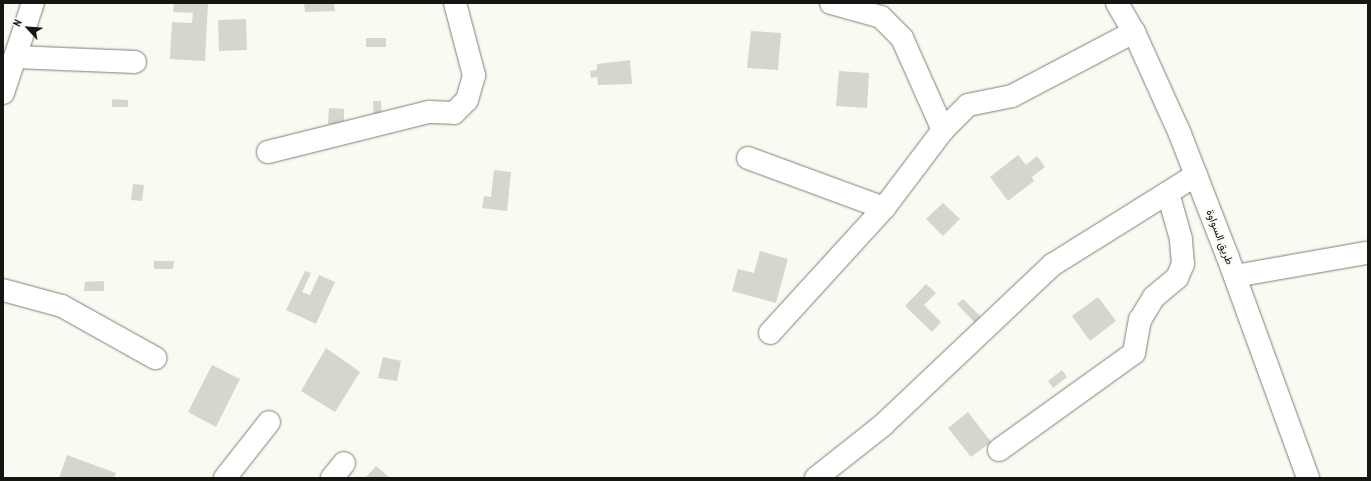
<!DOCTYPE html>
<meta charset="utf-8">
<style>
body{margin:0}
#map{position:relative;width:1371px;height:481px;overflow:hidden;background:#fbfaf2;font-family:"PT Sans Narrow",Vazirmatn,sans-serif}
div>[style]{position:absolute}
.building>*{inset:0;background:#d6d6ce}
.roads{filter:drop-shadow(0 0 1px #7f7f78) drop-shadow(0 0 1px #7f7f78)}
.minor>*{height:22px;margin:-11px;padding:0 11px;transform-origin:11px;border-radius:11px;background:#fff}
span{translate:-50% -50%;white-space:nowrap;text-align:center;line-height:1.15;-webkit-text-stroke:4px #fbfaf2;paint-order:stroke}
.street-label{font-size:11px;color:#151512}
.frame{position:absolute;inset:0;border:4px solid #151512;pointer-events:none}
.north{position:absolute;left:8px;top:8px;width:40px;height:40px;-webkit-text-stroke:3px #fbfaf2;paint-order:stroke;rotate:296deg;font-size:11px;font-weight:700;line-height:16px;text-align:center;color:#151512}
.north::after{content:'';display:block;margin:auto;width:14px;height:18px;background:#151512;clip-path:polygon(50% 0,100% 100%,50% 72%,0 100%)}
</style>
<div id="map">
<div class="building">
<i style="clip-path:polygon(174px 3px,208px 3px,205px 61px,170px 59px,172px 22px,192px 23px,193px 13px,173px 12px)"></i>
<i style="clip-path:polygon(304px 3px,334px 3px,335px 11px,305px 12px)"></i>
<i style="clip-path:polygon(246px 19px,247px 50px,219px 51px,218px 20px)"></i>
<i style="clip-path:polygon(751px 31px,781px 33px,778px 70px,747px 68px)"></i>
<i style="clip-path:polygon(366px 38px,386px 38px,386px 47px,366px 47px)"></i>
<i style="clip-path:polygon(630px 60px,632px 84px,598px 85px,597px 77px,591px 78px,590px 71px,597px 70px,597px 64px)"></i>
<i style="clip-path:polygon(839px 71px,869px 73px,867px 108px,836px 106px)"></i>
<i style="clip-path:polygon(112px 99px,128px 100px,128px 107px,112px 107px)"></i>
<i style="clip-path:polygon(373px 101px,381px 101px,382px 123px,374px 123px)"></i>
<i style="clip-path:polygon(329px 108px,344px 109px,344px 124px,328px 124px)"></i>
<i style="clip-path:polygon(1018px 155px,1026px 165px,1037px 156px,1045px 167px,1032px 177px,1034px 181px,1008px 201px,990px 177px)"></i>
<i style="clip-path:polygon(494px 170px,511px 172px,507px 211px,482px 208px,484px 196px,491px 197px)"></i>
<i style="clip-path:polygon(133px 184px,144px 185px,142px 201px,131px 200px)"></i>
<i style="clip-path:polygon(943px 203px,960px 219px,943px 236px,926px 219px)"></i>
<i style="clip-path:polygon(760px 251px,788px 259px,776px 303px,732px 291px,738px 269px,754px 273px)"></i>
<i style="clip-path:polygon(154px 261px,174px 261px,173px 269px,154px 269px)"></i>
<i style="clip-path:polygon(305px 271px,311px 273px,302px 292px,310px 295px,319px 275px,335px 282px,316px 324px,286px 310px)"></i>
<i style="clip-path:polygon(104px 281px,104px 291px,84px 291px,85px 282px)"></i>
<i style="clip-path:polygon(926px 284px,936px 293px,924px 305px,941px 322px,932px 332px,905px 306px)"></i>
<i style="clip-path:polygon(1098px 297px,1116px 321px,1090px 341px,1072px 316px)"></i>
<i style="clip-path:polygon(963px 299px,982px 318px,976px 324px,957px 304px)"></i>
<i style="clip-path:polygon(326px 348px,360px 372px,335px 412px,301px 391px)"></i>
<i style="clip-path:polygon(383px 357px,401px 361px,397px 381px,378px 378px)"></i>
<i style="clip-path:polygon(212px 365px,240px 379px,216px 427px,188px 412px)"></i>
<i style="clip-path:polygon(1062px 370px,1067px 377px,1053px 388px,1048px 381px)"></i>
<i style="clip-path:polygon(968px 412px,991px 442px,971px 457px,948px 428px)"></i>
<i style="clip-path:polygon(67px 455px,116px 473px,114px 478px,59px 478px)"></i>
<i style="clip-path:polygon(376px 466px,390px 478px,365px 478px)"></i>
</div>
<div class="roads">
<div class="minor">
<i style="left:831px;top:3px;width:52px;rotate:15.6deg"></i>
<i style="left:881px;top:17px;width:30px;rotate:45deg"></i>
<i style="left:902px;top:38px;width:101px;rotate:66deg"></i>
<i style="left:1117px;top:3px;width:34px;rotate:60deg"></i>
<i style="left:1134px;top:32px;width:112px;rotate:65.7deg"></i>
<i style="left:1180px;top:134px;width:130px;rotate:68.8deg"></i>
<i style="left:1227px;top:255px;width:237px;rotate:70deg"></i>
<i style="left:15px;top:57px;width:120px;rotate:2.4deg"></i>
<i style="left:3px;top:93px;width:95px;rotate:-71.6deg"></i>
<i style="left:268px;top:152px;width:166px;rotate:-14deg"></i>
<i style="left:429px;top:112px;width:25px;rotate:2deg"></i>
<i style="left:454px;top:113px;width:18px;rotate:-45deg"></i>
<i style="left:467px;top:100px;width:26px;rotate:-74deg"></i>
<i style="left:474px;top:75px;width:74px;rotate:-104.8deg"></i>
<i style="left:748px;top:158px;width:145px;rotate:20.2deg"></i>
<i style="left:1235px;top:276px;width:132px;rotate:-10deg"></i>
<i style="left:3px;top:290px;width:61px;rotate:15.2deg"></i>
<i style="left:62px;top:306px;width:107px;rotate:29.2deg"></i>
<i style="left:770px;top:333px;width:169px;rotate:-47.6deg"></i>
<i style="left:884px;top:208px;width:98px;rotate:-52.9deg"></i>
<i style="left:943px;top:130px;width:35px;rotate:-45deg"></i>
<i style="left:968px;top:105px;width:45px;rotate:-11.6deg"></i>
<i style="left:1012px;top:96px;width:138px;rotate:-27.7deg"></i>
<i style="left:999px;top:450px;width:166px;rotate:-35.7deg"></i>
<i style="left:1134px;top:353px;width:34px;rotate:-80deg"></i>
<i style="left:1140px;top:320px;width:27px;rotate:-59deg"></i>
<i style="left:1154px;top:297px;width:30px;rotate:-40deg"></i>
<i style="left:1177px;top:278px;width:15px;rotate:-67deg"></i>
<i style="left:1183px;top:264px;width:25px;rotate:-95deg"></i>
<i style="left:1181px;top:239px;width:48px;rotate:-105.8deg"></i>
<i style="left:225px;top:478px;width:71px;rotate:-51.8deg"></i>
<i style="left:332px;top:478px;width:19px;rotate:-51deg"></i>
<i style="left:816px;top:478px;width:85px;rotate:-38.3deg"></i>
<i style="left:883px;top:425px;width:233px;rotate:-43.4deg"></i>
<i style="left:1052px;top:265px;width:170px;rotate:-32deg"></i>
</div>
</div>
<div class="street-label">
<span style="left:1220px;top:237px;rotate:69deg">طريق السواوة</span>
</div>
<div class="frame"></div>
<div class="north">N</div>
</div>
